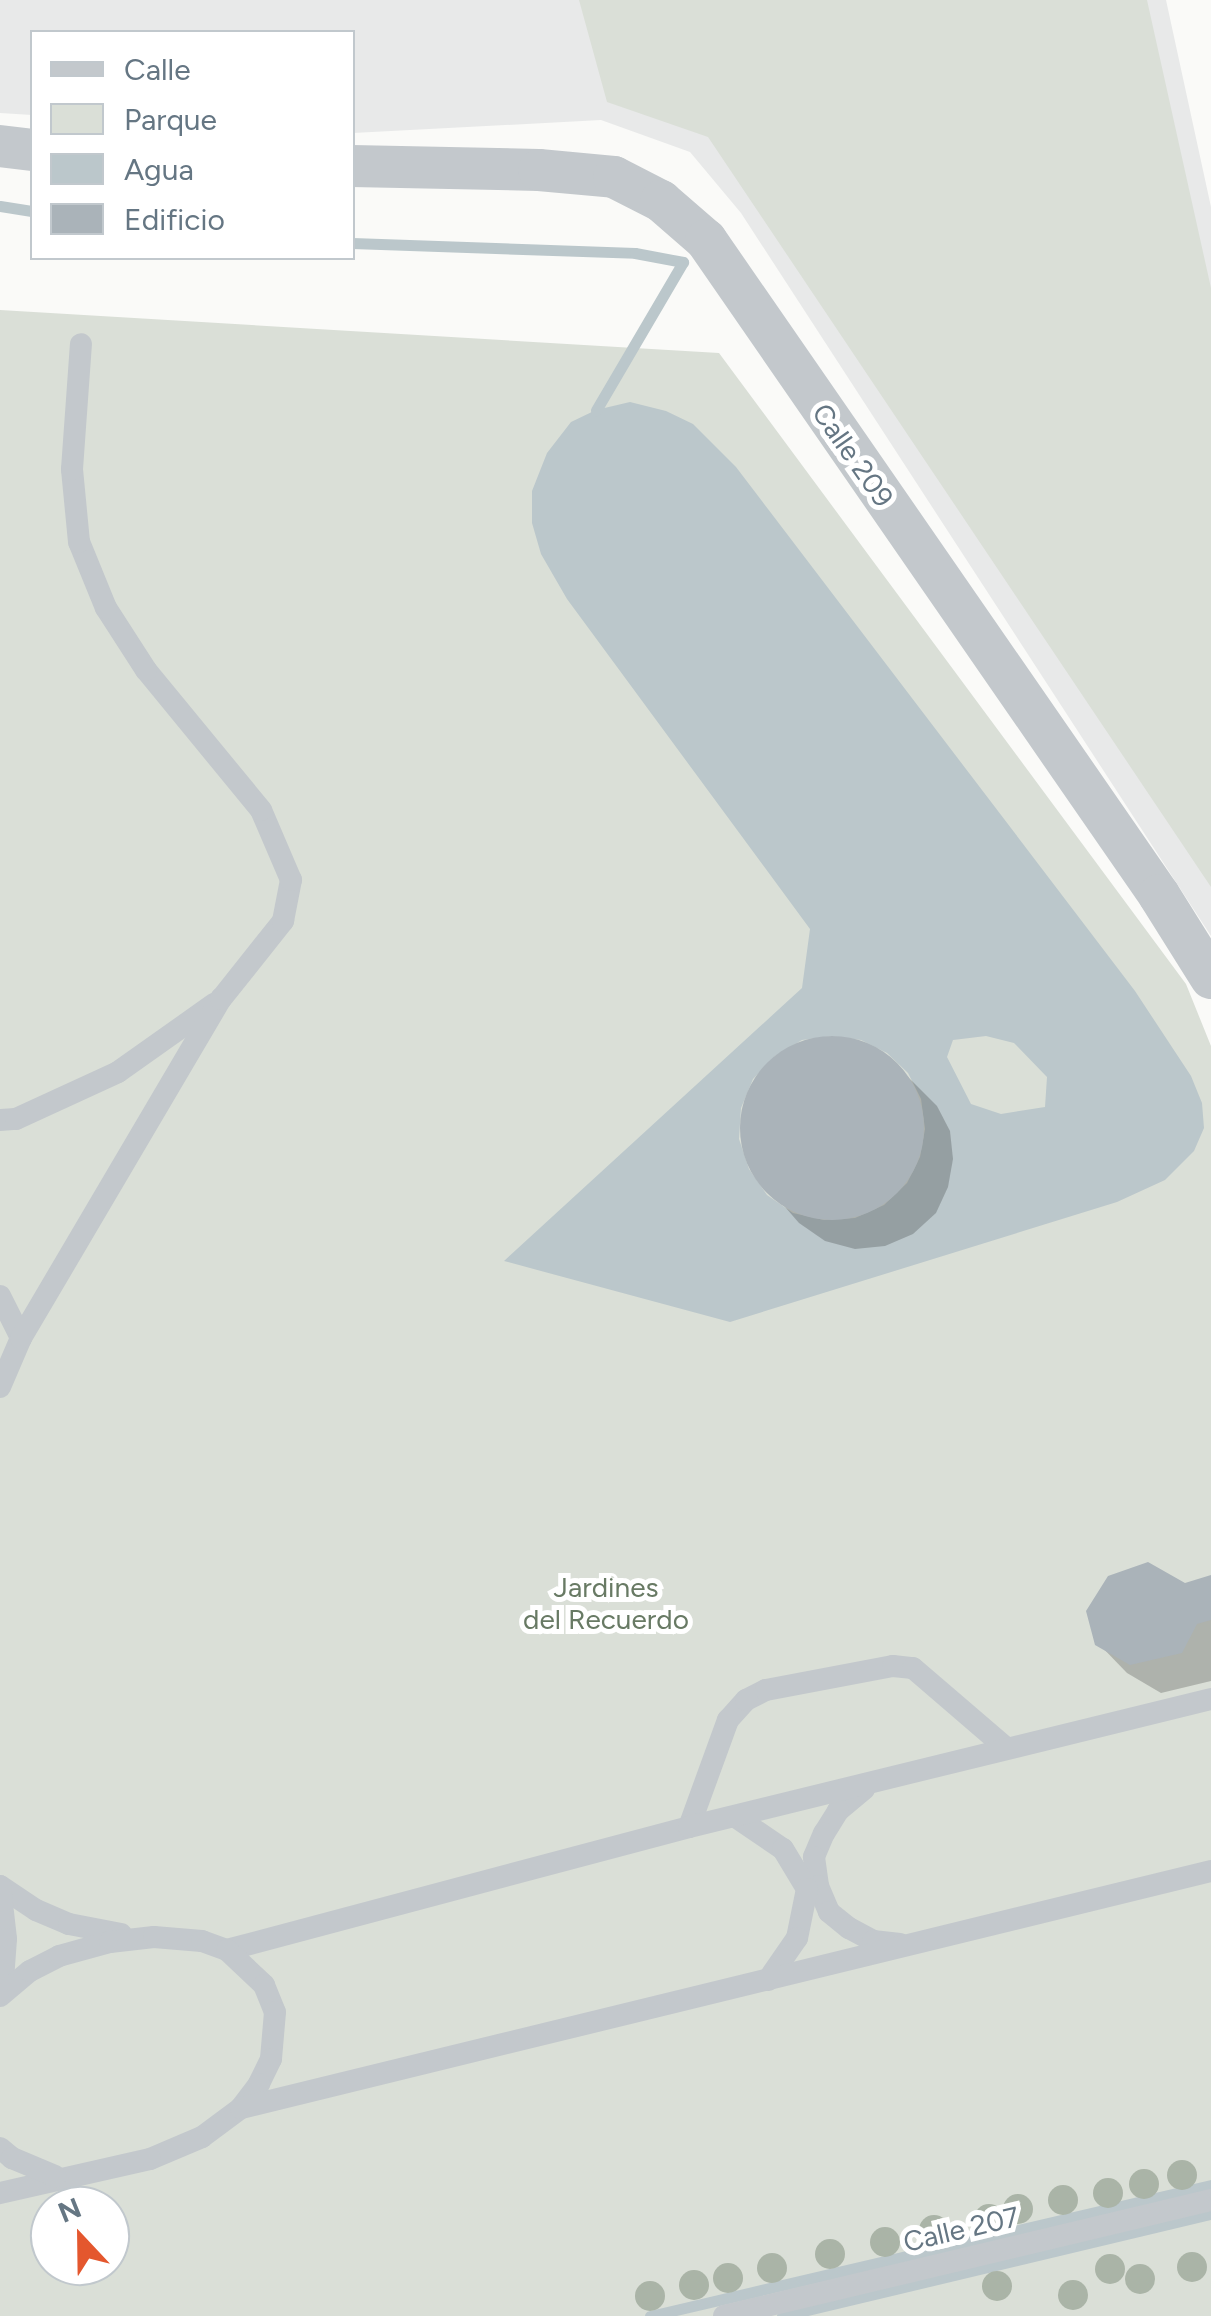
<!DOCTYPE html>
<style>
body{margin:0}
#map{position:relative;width:1211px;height:2316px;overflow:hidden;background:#fafaf8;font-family:Figtree,sans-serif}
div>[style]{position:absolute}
.built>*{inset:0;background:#e8e9e9}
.green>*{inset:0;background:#dadfd7}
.water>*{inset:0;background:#bbc7cb}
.shadow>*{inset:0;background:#0003}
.stream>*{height:11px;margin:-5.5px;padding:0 5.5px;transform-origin:5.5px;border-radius:5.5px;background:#bbc7cb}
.building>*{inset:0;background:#aab3b9}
.round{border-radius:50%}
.lane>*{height:22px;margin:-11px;padding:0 11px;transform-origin:11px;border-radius:11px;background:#c3c8cc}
.street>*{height:42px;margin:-21px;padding:0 21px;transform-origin:21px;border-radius:21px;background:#c3c8cc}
.trees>*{width:30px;height:30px;margin:-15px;border-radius:50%;background:#aab4a7}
span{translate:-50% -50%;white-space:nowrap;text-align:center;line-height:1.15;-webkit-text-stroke:10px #fff;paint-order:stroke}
.street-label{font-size:28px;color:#657683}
.park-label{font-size:28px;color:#687a64}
.legend{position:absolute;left:30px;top:30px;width:325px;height:230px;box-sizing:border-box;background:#fff;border:2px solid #c1c8cd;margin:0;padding:12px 18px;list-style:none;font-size:30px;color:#657683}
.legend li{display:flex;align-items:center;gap:20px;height:50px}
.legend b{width:50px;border:2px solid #c1c8cd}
.north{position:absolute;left:30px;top:2186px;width:100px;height:100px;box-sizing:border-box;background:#fff;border:2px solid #c1c8cd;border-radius:50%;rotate:338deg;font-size:28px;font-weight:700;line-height:40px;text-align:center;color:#657683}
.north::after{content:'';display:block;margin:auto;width:35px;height:45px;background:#e4572e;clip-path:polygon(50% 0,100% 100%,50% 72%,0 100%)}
</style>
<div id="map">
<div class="built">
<i style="clip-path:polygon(0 0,1166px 0,1211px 207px,1211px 936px,741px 213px,690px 152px,601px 120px,353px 133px,352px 32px,32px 32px,32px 115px,0 113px)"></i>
</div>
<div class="green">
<i style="clip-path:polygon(579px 0,1147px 0,1211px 288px,1211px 887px,708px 137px,607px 102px)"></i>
<i style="clip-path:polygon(evenodd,0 310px,719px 353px,1186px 984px,1211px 1046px,1211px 2316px,0 2316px,0 310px,50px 2206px,110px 2206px,110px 2266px,50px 2266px,50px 2206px)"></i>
</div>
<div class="water">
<i style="clip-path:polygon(evenodd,630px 402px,666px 411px,693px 424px,736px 467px,1135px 991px,1191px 1076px,1202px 1103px,1204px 1128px,1194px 1151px,1165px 1180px,1117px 1202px,730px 1322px,504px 1261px,802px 988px,810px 929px,567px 599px,541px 554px,532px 523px,532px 491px,547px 453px,571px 422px,596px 410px,630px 402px,831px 1036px,861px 1040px,887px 1053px,908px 1073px,921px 1099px,925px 1129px,920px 1157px,907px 1183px,884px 1205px,855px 1218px,824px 1220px,793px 1213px,767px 1195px,749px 1169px,739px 1139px,741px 1108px,753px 1079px,775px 1056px,802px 1040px,831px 1036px,630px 402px,986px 1036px,1014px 1043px,1047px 1077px,1045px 1107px,1001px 1114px,971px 1104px,947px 1057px,953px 1040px,986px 1036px)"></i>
</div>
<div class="shadow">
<i style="clip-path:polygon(831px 1038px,860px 1042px,886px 1055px,937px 1106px,950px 1131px,953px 1159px,948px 1187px,936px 1213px,913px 1234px,885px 1246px,855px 1249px,825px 1241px,799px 1223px,751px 1168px,742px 1139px,744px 1109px,756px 1080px,776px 1057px,803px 1043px)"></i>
<i style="clip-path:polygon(1211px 1578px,1211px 1681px,1161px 1693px,1127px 1673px,1098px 1643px,1185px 1585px)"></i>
</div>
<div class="stream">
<i style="left:0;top:206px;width:32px;rotate:9deg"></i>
<i style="left:352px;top:243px;width:283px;rotate:2deg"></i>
<i style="left:635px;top:253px;width:49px;rotate:10.6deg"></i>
<i style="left:683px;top:262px;width:172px;rotate:120.4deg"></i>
<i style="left:650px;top:2316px;width:576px;rotate:-13.14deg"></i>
<i style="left:782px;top:2316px;width:441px;rotate:-13.4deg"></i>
</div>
<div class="building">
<i class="round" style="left:740px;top:1036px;width:184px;height:184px"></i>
<i style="clip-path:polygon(1148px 1562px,1185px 1583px,1211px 1575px,1211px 1620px,1197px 1624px,1182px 1653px,1130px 1665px,1095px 1645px,1086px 1611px,1108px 1576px)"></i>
</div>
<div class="lane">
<i style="left:0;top:1120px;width:16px;rotate:-4deg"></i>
<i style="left:16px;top:1119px;width:112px;rotate:-24.7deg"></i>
<i style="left:118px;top:1072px;width:118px;rotate:-35.3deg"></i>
<i style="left:0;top:1296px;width:47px;rotate:63.4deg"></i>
<i style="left:0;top:1387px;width:53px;rotate:-66.8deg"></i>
<i style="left:21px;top:1338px;width:394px;rotate:-59.5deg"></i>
<i style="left:221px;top:999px;width:100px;rotate:-51.5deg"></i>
<i style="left:283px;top:921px;width:42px;rotate:-79deg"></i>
<i style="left:291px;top:880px;width:76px;rotate:-113.2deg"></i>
<i style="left:261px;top:810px;width:181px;rotate:-129.4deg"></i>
<i style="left:146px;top:670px;width:74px;rotate:-122.8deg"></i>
<i style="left:106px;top:608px;width:71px;rotate:-112.2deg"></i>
<i style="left:79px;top:542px;width:73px;rotate:-95.5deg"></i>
<i style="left:72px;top:469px;width:125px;rotate:-85.9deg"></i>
<i style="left:864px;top:1789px;width:34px;rotate:140deg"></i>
<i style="left:838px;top:1811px;width:26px;rotate:122deg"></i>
<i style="left:824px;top:1833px;width:26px;rotate:113deg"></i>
<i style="left:814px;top:1857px;width:29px;rotate:82deg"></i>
<i style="left:818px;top:1886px;width:28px;rotate:67deg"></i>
<i style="left:829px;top:1912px;width:26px;rotate:39deg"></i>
<i style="left:849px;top:1928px;width:27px;rotate:28deg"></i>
<i style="left:873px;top:1941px;width:27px;rotate:6deg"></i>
<i style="left:737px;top:1818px;width:55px;rotate:34deg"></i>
<i style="left:783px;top:1849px;width:47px;rotate:59deg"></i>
<i style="left:807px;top:1889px;width:50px;rotate:101.5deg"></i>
<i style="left:797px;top:1938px;width:51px;rotate:124.6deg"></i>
<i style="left:689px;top:1827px;width:114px;rotate:-70deg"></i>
<i style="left:728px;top:1720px;width:27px;rotate:-48deg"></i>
<i style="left:746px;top:1700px;width:22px;rotate:-27deg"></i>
<i style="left:766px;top:1690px;width:129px;rotate:-10.7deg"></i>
<i style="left:893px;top:1666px;width:20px;rotate:6deg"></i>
<i style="left:913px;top:1668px;width:123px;rotate:40.7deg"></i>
<i style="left:0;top:1886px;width:43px;rotate:33.7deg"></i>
<i style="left:36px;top:1910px;width:36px;rotate:23deg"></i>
<i style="left:69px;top:1924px;width:53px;rotate:10.9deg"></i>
<i style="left:0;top:1886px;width:53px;rotate:83.5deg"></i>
<i style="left:6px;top:1939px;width:54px;rotate:94.2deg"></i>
<i style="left:227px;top:1950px;width:478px;rotate:-14.9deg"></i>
<i style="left:689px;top:1827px;width:537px;rotate:-13.78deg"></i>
<i style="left:0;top:1996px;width:39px;rotate:-40deg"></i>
<i style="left:30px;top:1971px;width:33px;rotate:-27deg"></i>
<i style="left:59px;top:1956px;width:53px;rotate:-15.4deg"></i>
<i style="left:110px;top:1942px;width:44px;rotate:-6.5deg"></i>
<i style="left:154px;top:1937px;width:48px;rotate:4.8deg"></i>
<i style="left:202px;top:1941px;width:27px;rotate:20deg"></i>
<i style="left:227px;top:1950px;width:51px;rotate:43.4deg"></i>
<i style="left:264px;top:1985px;width:29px;rotate:68deg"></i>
<i style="left:275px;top:2012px;width:47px;rotate:94.9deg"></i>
<i style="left:271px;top:2059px;width:28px;rotate:116deg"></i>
<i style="left:259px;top:2084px;width:30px;rotate:127deg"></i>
<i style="left:241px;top:2108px;width:49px;rotate:143.4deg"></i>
<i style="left:202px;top:2137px;width:56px;rotate:157.1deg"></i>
<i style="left:150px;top:2159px;width:154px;rotate:167.2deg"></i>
<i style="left:241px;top:2108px;width:999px;rotate:-13.73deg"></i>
<i style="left:0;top:2148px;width:16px;rotate:40deg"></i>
<i style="left:12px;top:2158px;width:47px;rotate:22.7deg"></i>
<i style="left:724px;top:2316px;width:501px;rotate:-13.4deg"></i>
</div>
<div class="street">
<i style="left:0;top:146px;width:32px;rotate:7deg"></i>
<i style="left:352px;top:166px;width:187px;rotate:1.2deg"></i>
<i style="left:539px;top:170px;width:75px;rotate:5.3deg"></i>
<i style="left:614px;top:177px;width:53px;rotate:27.1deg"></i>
<i style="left:661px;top:201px;width:60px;rotate:40.9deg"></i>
<i style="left:706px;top:240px;width:796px;rotate:55.33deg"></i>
<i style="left:1159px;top:895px;width:98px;rotate:57.9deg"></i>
</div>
<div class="trees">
<i style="left:1182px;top:2175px"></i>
<i style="left:1144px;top:2184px"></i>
<i style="left:1108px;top:2193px"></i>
<i style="left:1063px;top:2200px"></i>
<i style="left:1018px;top:2209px"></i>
<i style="left:989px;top:2219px"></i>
<i style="left:934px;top:2230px"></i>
<i style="left:885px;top:2242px"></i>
<i style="left:830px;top:2254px"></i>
<i style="left:1192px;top:2267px"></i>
<i style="left:772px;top:2268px"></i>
<i style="left:1110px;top:2269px"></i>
<i style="left:728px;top:2278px"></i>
<i style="left:1140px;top:2279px"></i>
<i style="left:694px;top:2285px"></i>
<i style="left:997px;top:2286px"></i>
<i style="left:1073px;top:2295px"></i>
<i style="left:650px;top:2296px"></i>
</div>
<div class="street-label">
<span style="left:853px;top:455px;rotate:55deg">Calle 209</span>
<span style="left:961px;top:2229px;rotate:-13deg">Calle 207</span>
</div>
<div class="park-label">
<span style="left:606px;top:1603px">Jardines<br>del Recuerdo</span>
</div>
<ul class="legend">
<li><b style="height:12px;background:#c3c8cc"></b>Calle</li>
<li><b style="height:28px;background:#dadfd7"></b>Parque</li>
<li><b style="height:28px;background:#bbc7cb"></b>Agua</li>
<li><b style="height:28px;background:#aab3b9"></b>Edificio</li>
</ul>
<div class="north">N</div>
</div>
